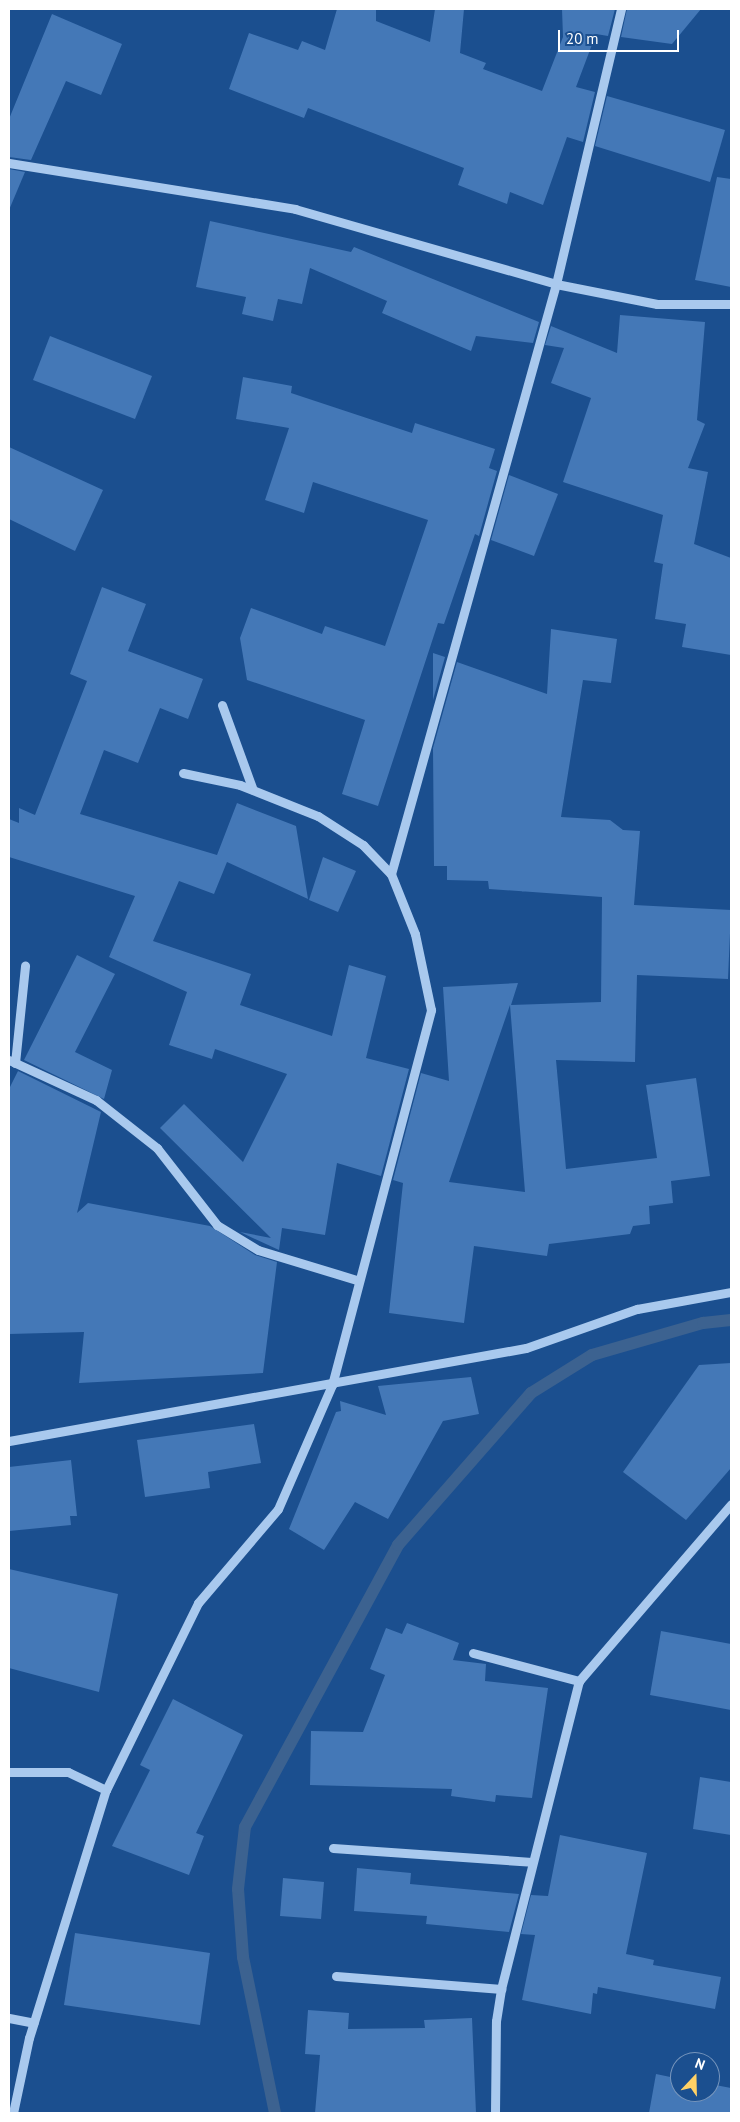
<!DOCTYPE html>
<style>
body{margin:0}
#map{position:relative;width:740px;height:2122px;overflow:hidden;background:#1b4f8f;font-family:"PT Sans",sans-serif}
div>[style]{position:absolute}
.stream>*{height:12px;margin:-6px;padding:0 6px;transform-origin:6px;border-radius:6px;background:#3c6290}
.building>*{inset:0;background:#4478b7}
.minor>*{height:9px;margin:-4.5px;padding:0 4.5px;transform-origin:4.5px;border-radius:4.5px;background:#a9c9ee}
span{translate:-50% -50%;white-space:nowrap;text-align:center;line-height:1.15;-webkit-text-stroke:4.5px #1b4f8f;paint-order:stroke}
.frame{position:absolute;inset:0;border:10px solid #fff;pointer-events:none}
.north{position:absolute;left:670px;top:2052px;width:50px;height:50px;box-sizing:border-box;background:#1b4f8f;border:1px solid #7695bc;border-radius:50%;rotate:21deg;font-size:14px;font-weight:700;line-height:20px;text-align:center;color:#fff}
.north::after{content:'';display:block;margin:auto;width:18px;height:22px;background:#ffd166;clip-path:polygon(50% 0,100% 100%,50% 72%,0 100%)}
.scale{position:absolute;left:558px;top:30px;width:121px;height:22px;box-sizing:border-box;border:2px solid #fff;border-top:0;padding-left:6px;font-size:15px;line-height:18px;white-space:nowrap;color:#fff;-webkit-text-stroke:4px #1b4f8f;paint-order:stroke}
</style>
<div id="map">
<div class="stream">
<i style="left:275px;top:2113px;width:159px;rotate:-101.6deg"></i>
<i style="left:243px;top:1957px;width:68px;rotate:-94.2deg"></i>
<i style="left:238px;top:1889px;width:62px;rotate:-83.6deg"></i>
<i style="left:245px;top:1827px;width:321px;rotate:-61.5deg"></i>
<i style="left:398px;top:1545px;width:202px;rotate:-48.8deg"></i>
<i style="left:531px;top:1393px;width:72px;rotate:-31.9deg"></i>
<i style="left:592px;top:1355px;width:116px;rotate:-16.1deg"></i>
<i style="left:703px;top:1323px;width:28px;rotate:-6deg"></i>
</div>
<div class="building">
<i style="clip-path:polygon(337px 9px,376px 9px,376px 21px,430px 42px,435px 9px,464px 9px,460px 53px,486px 63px,483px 69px,542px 91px,563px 37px,562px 9px,615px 9px,608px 36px,596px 34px,576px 87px,595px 92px,583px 142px,567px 137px,543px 205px,510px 192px,507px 204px,458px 185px,464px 168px,308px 108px,304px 118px,229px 89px,249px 33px,298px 50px,302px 41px,325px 50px)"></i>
<i style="clip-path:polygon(627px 9px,701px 9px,672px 44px,621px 37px)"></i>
<i style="clip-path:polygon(52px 14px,122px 44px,101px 95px,66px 81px,31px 160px,9px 157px,9px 119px)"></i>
<i style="clip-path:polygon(607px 96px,725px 130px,710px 182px,595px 146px)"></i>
<i style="clip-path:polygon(9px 169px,25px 172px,9px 210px)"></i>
<i style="clip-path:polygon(717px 177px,731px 179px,731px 287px,695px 280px)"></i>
<i style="clip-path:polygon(210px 221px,351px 252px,354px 247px,539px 322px,533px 343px,476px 336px,471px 351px,382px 313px,387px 301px,310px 268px,302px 304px,278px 299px,273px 321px,242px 314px,246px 297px,196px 287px)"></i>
<i style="clip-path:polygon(620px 315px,705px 322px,697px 420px,705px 424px,688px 468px,708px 472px,694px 544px,731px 558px,731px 655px,682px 647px,686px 624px,655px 619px,663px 564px,654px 562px,663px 515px,563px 482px,591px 398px,551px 383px,564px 348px,545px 345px,551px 326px,617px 353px)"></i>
<i style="clip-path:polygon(50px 336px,152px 376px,135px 419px,33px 380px)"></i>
<i style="clip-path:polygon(243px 377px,292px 386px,291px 393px,412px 433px,415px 423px,495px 449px,489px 468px,497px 471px,479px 536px,475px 534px,444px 624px,438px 623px,378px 806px,342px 794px,365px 720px,247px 680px,240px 638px,251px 608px,322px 634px,325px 626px,385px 646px,428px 520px,313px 482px,304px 513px,265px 500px,289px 428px,236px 419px)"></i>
<i style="clip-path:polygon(9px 447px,103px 490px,75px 551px,9px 519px)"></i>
<i style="clip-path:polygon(509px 475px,558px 494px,534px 556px,491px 540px)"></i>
<i style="clip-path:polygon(102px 587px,146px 604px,128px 651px,203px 679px,188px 719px,160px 708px,138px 763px,104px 750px,80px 814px,217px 855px,237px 803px,296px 826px,308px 899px,227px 862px,214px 894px,179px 881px,153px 941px,251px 974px,240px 1005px,332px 1036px,349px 965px,386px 976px,366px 1058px,409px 1069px,381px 1176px,337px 1163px,325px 1235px,282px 1228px,279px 1250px,240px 1232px,271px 1238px,160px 1128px,184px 1104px,243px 1162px,287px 1074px,215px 1049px,212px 1059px,169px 1045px,187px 992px,109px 957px,135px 896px,9px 857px,9px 819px,19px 823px,19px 808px,35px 815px,87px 681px,70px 674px)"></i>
<i style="clip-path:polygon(evenodd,551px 629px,617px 639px,611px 683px,583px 680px,561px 817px,610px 820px,623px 830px,640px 831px,634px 905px,731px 910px,728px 979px,637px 975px,635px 1062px,556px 1060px,566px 1169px,657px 1158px,646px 1085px,696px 1078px,710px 1176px,671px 1181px,673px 1203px,649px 1206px,650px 1224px,633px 1226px,630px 1234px,549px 1244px,547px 1256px,474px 1246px,464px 1323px,389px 1313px,403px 1183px,393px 1180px,421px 1073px,449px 1081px,443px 987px,518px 983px,511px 1005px,601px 1002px,602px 897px,489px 889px,488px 881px,447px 880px,447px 866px,434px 866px,433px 748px,457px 662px,547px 694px,551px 629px,510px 1005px,525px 1192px,449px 1182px,510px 1005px)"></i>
<i style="clip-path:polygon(433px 653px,445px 657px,433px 700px)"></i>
<i style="clip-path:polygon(323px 857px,356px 871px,338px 912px,309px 900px)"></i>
<i style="clip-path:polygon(77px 955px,115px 974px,75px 1052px,112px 1070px,104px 1099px,24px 1060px)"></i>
<i style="clip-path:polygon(18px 1071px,101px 1112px,77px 1213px,88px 1203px,210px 1226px,255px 1255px,277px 1262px,263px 1373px,79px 1383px,84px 1332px,9px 1334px,9px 1089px)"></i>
<i style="clip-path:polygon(731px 1363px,731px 1468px,686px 1520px,623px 1472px,699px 1365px)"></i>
<i style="clip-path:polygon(471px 1377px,479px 1414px,443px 1421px,388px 1519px,355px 1502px,324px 1550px,289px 1529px,336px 1412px,341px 1411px,340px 1401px,386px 1415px,378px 1386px)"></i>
<i style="clip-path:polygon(254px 1424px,261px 1463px,208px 1472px,210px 1488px,145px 1497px,137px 1440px)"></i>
<i style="clip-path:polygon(71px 1460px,77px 1516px,70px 1516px,71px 1525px,9px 1531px,9px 1467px)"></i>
<i style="clip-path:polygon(9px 1569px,118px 1594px,99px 1692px,9px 1668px)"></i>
<i style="clip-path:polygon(407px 1623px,459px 1643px,453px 1660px,486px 1664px,485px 1681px,548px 1688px,532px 1798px,496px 1795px,495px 1802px,451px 1796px,452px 1789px,310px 1785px,311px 1731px,363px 1732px,385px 1675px,370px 1669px,386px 1628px,402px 1634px)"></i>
<i style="clip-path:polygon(661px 1631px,731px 1644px,731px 1710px,650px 1695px)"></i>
<i style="clip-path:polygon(173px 1699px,243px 1735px,196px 1833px,204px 1836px,189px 1875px,112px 1846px,150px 1770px,140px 1765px)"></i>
<i style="clip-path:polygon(700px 1777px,731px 1782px,731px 1835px,693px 1829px)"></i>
<i style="clip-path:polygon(560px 1835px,647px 1853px,626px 1954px,654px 1960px,653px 1965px,721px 1977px,715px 2009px,598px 1987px,597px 1994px,593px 1993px,591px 2014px,522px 2000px,535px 1935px,521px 1934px,531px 1895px,548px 1896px)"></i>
<i style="clip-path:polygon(357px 1868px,411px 1873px,410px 1884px,519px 1894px,509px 1932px,426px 1924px,427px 1916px,354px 1911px)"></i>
<i style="clip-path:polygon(283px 1878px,324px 1882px,321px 1919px,280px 1916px)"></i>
<i style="clip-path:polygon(75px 1933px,210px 1953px,200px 2025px,64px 2005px)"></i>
<i style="clip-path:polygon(308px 2010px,349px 2013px,348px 2029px,425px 2028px,424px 2020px,472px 2018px,476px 2113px,315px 2113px,320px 2055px,305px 2054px)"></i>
<i style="clip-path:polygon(656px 2074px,680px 2079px,680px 2092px,710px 2092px,710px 2084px,731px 2088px,731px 2113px,649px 2113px)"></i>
</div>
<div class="minor">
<i style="left:9px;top:163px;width:290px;rotate:9.1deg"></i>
<i style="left:295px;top:209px;width:272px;rotate:16deg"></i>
<i style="left:556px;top:284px;width:103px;rotate:11.2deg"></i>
<i style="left:657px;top:304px;width:74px"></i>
<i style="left:222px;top:705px;width:90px;rotate:70deg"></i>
<i style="left:183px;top:773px;width:58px;rotate:11.9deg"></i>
<i style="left:240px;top:785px;width:84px;rotate:21.7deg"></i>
<i style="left:318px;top:816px;width:54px;rotate:32.8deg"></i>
<i style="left:363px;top:845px;width:40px;rotate:46deg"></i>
<i style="left:9px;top:1060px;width:96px;rotate:24.7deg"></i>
<i style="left:96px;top:1100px;width:78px;rotate:38.2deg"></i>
<i style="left:157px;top:1148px;width:98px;rotate:52.1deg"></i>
<i style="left:217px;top:1225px;width:48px;rotate:31.4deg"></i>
<i style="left:258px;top:1250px;width:103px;rotate:16.9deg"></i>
<i style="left:15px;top:1063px;width:98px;rotate:-84.1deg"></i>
<i style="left:9px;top:1441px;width:525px;rotate:-10.2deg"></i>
<i style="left:526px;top:1348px;width:118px;rotate:-19.4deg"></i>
<i style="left:637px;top:1309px;width:96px;rotate:-10.3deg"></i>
<i style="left:473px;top:1653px;width:110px;rotate:14.8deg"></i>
<i style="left:9px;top:1772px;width:59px"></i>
<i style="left:68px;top:1772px;width:42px;rotate:25.3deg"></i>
<i style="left:333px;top:1848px;width:199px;rotate:4deg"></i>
<i style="left:336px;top:1976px;width:166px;rotate:4.5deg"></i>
<i style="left:9px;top:2018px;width:25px;rotate:11deg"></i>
<i style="left:13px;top:2113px;width:77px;rotate:-78deg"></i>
<i style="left:29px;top:2038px;width:260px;rotate:-72.8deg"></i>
<i style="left:106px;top:1790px;width:208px;rotate:-63.8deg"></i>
<i style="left:198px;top:1603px;width:123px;rotate:-49.6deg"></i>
<i style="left:278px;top:1509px;width:135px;rotate:-66.5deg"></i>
<i style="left:332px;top:1385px;width:388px;rotate:-75.2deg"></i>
<i style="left:431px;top:1010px;width:78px;rotate:-101.9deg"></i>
<i style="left:415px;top:934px;width:65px;rotate:-111.8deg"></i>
<i style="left:391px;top:874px;width:613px;rotate:-74.38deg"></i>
<i style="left:556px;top:284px;width:283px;rotate:-76.7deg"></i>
<i style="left:495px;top:2113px;width:92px;rotate:-89.4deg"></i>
<i style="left:496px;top:2021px;width:32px;rotate:-81deg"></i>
<i style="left:501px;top:1989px;width:318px;rotate:-75.8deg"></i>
<i style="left:579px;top:1681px;width:233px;rotate:-49.3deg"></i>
</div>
<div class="frame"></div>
<div class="north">N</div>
<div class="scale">20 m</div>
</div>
